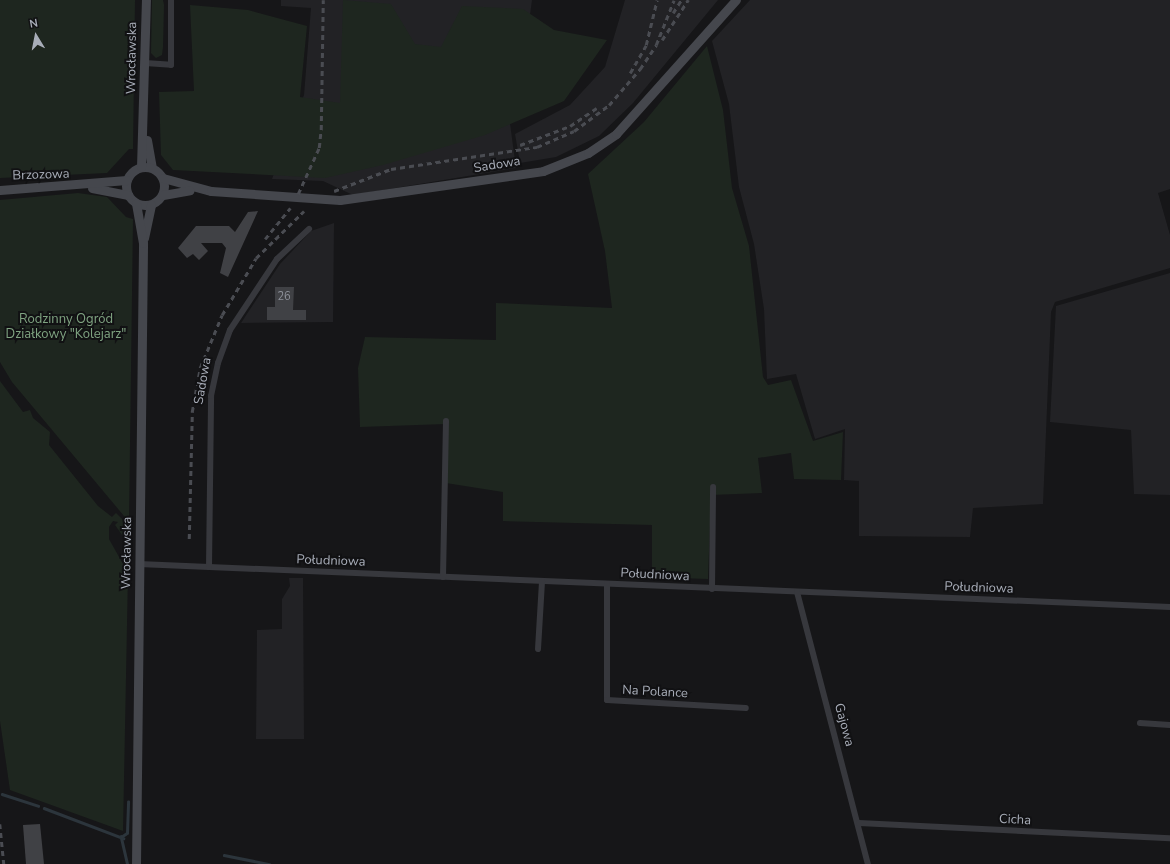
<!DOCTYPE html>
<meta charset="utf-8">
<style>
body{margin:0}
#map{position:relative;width:1170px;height:864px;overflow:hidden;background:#161618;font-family:"Nunito Sans",sans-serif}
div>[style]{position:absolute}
.built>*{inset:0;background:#222225}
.green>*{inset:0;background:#1e261f}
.stream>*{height:2.5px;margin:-1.25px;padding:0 1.25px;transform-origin:1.25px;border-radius:1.25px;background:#2c353c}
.building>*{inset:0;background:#404145}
.street>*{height:6px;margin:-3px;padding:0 3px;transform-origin:3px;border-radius:3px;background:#37383d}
.secondary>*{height:9px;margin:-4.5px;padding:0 4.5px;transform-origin:4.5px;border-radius:4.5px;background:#45474d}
.secondary>.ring{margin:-4.5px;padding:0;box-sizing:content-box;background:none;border:9px solid #45474d;border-radius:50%}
.rail>*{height:2.5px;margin-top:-1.25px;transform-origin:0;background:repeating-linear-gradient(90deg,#4a4c52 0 5px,transparent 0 9px)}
span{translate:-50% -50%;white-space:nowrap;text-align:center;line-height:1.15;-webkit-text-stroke:4px #111113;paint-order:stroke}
.number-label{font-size:11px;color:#8e929b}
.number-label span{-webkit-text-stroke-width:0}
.street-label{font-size:13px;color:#a8adb8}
.park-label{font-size:13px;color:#7fa381}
.north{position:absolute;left:16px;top:16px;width:40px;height:40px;-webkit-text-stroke:3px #111113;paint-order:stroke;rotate:350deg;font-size:11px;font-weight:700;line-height:16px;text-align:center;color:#a8adb8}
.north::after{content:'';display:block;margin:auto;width:14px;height:18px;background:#a8adb8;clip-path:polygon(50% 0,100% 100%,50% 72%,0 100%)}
</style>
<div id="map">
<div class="built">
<i style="clip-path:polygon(281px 0,532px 0,517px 111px,509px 116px,516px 168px,353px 195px,323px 181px,272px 179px,304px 95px,311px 8px,281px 6px)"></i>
<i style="clip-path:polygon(625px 0,718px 0,633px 103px,599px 136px,556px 157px,520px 163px,515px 134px,570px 105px,605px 67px)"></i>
<i style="clip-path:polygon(750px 0,1170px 0,1170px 189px,1158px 193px,1170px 235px,1170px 268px,1055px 302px,1051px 312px,1043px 504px,973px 508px,970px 537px,859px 536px,859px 481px,844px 480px,845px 429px,815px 439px,796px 374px,767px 379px,764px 309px,754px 244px,739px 187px,729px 104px,712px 41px)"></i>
<i style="clip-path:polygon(334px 223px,333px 322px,241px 323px,280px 264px,311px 231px)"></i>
<i style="clip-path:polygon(1170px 273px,1170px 495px,1134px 494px,1131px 430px,1050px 422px,1056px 306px)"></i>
<i style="clip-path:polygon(289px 578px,303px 578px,304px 739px,256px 739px,257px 630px,282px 629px,282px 599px,290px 586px)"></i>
</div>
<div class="green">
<i style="clip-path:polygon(0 0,135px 0,133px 149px,129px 149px,107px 173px,0 178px)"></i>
<i style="clip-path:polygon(152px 0,163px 0,164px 5px,163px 47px,162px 55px,156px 58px,151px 53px)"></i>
<i style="clip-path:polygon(343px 0,391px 4px,415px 44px,441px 47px,462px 6px,523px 9px,554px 30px,607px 40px,564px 101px,485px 135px,383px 165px,325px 178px,173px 170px,161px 155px,159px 92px,194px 91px,190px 5px,248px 10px,307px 26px,300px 97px,340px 103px)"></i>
<i style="clip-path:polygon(707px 46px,723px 110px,732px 188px,749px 246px,763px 377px,768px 385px,791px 380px,813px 441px,843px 432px,841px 480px,794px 479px,791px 453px,758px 458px,762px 493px,711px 495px,708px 579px,652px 577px,652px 525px,503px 521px,503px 492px,446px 483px,446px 424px,360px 427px,358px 368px,365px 337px,496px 340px,496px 303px,612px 308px,605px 251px,588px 174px,644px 122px)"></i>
<i style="clip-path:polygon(78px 193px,107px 197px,126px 217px,133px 219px,129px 522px,12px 382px,0 362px,0 200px)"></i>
<i style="clip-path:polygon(0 381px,23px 412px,30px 410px,33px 418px,50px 432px,49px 445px,98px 506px,112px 517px,116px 513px,132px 529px,130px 546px,115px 525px,118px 522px,113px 521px,109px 527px,109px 539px,128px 573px,123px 831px,10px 790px,0 721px)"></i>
</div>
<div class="stream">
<i style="left:2px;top:794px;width:38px;rotate:18deg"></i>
<i style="left:44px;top:808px;width:85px;rotate:20.8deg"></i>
<i style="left:224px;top:855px;width:46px;rotate:11.3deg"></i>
<i style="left:127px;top:864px;width:28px;rotate:-103deg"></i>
<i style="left:121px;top:837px;width:7px;rotate:-34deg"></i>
<i style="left:127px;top:833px;width:31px;rotate:-88deg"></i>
</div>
<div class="building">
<i style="clip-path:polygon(258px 211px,228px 277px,220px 273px,226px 248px,222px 243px,201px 243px,208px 251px,199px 260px,193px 254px,187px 258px,178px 248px,196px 226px,229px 226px,235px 232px,248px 212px)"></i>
<i style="clip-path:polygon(275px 287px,294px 287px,293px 310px,306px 310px,306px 320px,267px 320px,267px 307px,275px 307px)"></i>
<i style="clip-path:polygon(40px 824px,44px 864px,26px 864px,23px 825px)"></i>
</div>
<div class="street">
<i style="left:145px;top:63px;width:26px;rotate:4deg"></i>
<i style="left:171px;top:65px;width:65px;rotate:-90deg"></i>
<i style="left:139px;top:564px;width:1032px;rotate:2.39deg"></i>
<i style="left:209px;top:567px;width:171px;rotate:-89.3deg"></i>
<i style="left:211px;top:396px;width:34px;rotate:-78deg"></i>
<i style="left:218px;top:363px;width:35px;rotate:-70deg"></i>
<i style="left:230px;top:330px;width:85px;rotate:-56.5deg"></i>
<i style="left:277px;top:259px;width:44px;rotate:-43.2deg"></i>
<i style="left:443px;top:577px;width:156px;rotate:-88.9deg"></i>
<i style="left:607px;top:584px;width:116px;rotate:90deg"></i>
<i style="left:607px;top:700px;width:139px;rotate:3.3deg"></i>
<i style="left:712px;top:589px;width:102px;rotate:-89.4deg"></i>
<i style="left:797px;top:592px;width:281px;rotate:75.4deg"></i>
<i style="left:538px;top:649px;width:68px;rotate:-86.6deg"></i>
<i style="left:1140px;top:723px;width:30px;rotate:4deg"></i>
<i style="left:859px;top:823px;width:311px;rotate:2.8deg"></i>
</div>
<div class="secondary">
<i style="left:147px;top:140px;width:28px;rotate:80deg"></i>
<i class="ring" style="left:126px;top:167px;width:29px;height:29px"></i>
<i style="left:141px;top:167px;width:167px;rotate:-88.3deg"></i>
<i style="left:163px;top:178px;width:50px;rotate:15.2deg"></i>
<i style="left:211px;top:191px;width:129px;rotate:4deg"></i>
<i style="left:340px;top:200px;width:205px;rotate:-8.1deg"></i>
<i style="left:543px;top:171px;width:48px;rotate:-21.8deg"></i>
<i style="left:588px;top:153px;width:34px;rotate:-34deg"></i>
<i style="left:616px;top:134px;width:180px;rotate:-48.2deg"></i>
<i style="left:92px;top:188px;width:37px;rotate:11deg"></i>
<i style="left:0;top:190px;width:127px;rotate:-4.5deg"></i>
<i style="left:163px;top:195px;width:27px;rotate:-10deg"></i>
<i style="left:144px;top:238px;width:34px;rotate:-78deg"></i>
<i style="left:136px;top:864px;width:621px;rotate:-89.35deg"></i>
<i style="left:143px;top:243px;width:40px;rotate:-100deg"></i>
</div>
<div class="rail">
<i style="left:673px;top:13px;width:15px;rotate:-58deg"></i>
<i style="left:662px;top:40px;width:48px;rotate:-57deg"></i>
<i style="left:630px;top:73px;width:32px;rotate:-60deg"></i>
<i style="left:646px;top:45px;width:46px;rotate:-76.3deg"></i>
<i style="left:520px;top:145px;width:53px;rotate:-20.8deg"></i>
<i style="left:570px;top:126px;width:32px;rotate:-34deg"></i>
<i style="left:334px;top:191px;width:61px;rotate:-21.1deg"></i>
<i style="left:391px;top:169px;width:148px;rotate:-8.6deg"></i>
<i style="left:537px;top:147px;width:40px;rotate:-23.4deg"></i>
<i style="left:574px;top:131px;width:44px;rotate:-36.6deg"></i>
<i style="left:609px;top:105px;width:48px;rotate:-49.3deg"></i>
<i style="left:640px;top:69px;width:29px;rotate:-56deg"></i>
<i style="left:656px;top:45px;width:48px;rotate:-68.2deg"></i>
<i style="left:298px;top:194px;width:51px;rotate:-65.5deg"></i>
<i style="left:319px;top:148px;width:18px;rotate:-84deg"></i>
<i style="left:321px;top:130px;width:130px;rotate:-89.1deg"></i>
<i style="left:265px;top:239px;width:40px;rotate:-51deg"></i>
<i style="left:189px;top:539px;width:127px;rotate:-88.6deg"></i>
<i style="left:192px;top:412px;width:45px;rotate:-79.7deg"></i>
<i style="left:200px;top:368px;width:57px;rotate:-67.5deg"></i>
<i style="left:222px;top:315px;width:66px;rotate:-59.2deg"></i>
<i style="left:256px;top:258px;width:67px;rotate:-44.4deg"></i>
<i style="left:0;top:824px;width:40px;rotate:84.3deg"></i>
</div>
<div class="number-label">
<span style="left:284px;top:297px">26</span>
</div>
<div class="street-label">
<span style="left:132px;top:58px;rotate:-89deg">Wrocławska</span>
<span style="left:497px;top:165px;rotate:-9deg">Sadowa</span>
<span style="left:41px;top:175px;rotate:-2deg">Brzozowa</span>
<span style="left:203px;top:381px;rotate:-80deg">Sadowa</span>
<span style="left:127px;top:553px;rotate:-89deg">Wrocławska</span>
<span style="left:331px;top:561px;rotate:2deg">Południowa</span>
<span style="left:655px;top:575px;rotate:3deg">Południowa</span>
<span style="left:979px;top:588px;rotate:2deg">Południowa</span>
<span style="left:655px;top:692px;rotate:3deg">Na Polance</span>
<span style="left:844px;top:725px;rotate:75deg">Gajowa</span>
<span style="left:1015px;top:820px;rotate:3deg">Cicha</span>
</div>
<div class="park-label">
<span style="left:66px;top:327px">Rodzinny Ogród<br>Działkowy "Kolejarz"</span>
</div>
<div class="north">N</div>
</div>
